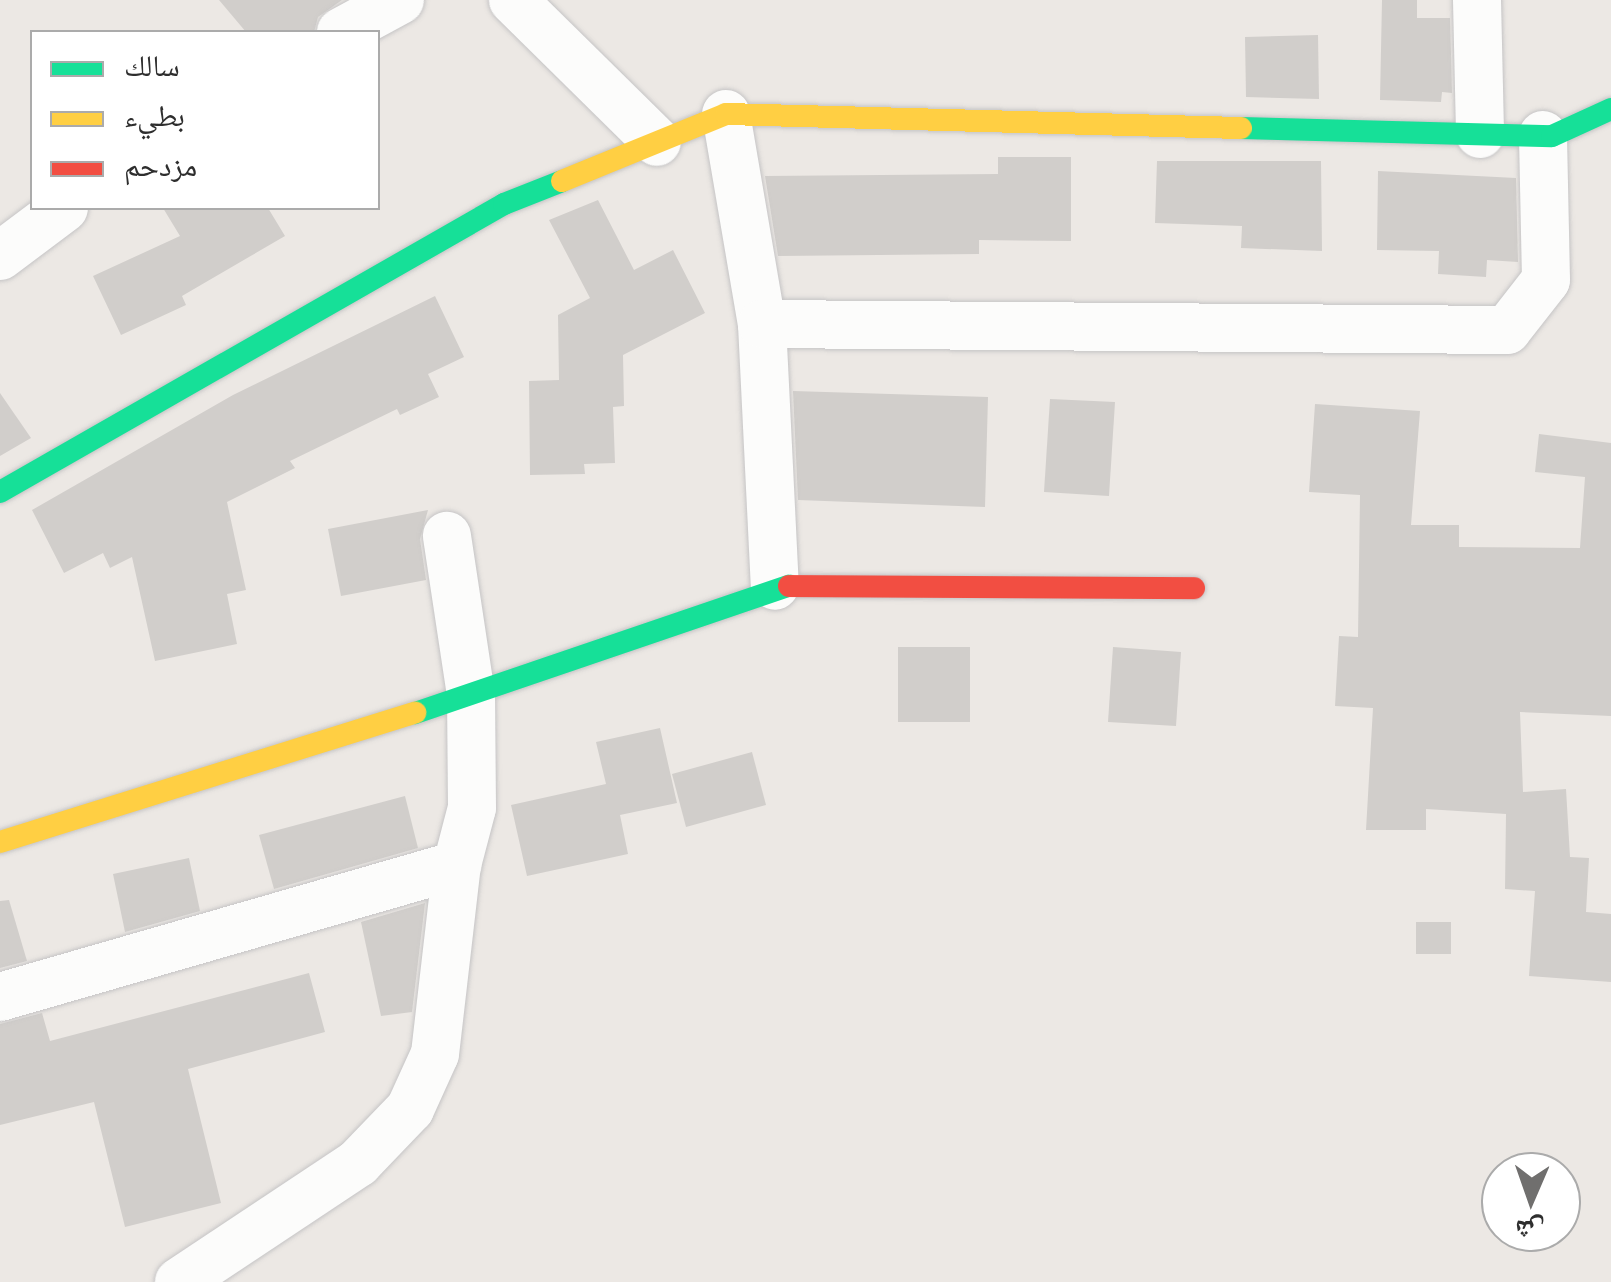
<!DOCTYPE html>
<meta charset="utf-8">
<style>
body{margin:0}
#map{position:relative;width:1611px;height:1282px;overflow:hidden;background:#ece8e4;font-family:Signika,"Noto Naskh Arabic",sans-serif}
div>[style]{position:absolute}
.building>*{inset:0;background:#d1cecb}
.roads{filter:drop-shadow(0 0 2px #c5c4c5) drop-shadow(0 0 2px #c5c4c5)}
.street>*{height:48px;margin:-24px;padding:0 24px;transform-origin:24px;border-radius:24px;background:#fcfcfb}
.fast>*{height:22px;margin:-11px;padding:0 11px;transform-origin:11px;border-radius:11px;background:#16e098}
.slow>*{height:22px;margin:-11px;padding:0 11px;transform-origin:11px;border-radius:11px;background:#ffcf43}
.jam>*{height:22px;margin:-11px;padding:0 11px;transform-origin:11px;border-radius:11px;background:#f24e42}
span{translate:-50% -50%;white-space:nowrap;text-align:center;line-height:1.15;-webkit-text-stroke:8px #fff;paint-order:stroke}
.legend{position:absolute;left:30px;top:30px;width:350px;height:180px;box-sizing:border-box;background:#fff;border:2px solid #ababab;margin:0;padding:12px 18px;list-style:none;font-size:30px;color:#2e2e2e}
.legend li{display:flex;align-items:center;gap:20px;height:50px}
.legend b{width:50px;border:2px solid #ababab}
.north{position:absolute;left:1481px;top:1152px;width:100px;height:100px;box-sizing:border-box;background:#fff;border:2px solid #ababab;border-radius:50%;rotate:182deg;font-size:28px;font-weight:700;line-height:40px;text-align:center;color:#2e2e2e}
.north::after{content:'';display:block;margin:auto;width:35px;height:45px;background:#706f6e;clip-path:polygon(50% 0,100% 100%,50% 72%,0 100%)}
</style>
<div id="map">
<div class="building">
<i style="clip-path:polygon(219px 0,342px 0,318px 17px,314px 32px,246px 32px)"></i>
<i style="clip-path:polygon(1382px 0,1417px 0,1417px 18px,1450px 18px,1452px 93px,1442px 92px,1441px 102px,1380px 100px)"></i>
<i style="clip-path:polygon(1318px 35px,1319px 99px,1246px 97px,1245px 37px)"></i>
<i style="clip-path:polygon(998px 157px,1071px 157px,1071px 241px,979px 240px,979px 254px,778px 256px,765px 176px,998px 174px)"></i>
<i style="clip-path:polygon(1157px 161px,1321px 161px,1322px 251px,1241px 248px,1242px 226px,1155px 223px)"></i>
<i style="clip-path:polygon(1378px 171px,1516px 178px,1518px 262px,1487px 260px,1486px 277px,1438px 274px,1439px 251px,1377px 250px)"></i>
<i style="clip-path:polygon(598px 200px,634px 270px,673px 250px,705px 313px,623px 355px,624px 406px,613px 407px,615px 463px,584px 464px,585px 474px,530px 475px,529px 381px,559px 380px,558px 315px,590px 298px,549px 220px)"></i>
<i style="clip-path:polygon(163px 208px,268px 208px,285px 236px,182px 296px,186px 305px,121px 335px,93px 276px,180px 236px)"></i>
<i style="clip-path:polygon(435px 296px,464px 357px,428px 374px,439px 397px,400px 415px,397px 409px,290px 461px,295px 468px,227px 502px,246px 590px,227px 594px,237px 644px,155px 661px,132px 557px,110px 568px,103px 553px,64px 573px,32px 510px,233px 395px)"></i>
<i style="clip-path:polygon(793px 391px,988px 397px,985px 507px,798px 500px)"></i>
<i style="clip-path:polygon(0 393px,31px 438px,0 456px)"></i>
<i style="clip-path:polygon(1050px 399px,1115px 402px,1109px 496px,1044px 492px)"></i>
<i style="clip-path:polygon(1315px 404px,1420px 411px,1411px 525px,1459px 525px,1459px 547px,1580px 548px,1585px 477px,1535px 472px,1539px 434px,1611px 443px,1611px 716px,1520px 712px,1523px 792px,1566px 789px,1570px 857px,1589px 858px,1586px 912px,1611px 914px,1611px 982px,1529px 976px,1535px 891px,1505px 889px,1506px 814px,1426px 809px,1426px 830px,1366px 830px,1373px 708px,1335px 706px,1339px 636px,1358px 637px,1360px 495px,1309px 492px)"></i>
<i style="clip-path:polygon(428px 510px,420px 539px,426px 580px,341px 596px,328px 529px)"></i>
<i style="clip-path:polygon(898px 647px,970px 647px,970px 722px,898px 722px)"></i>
<i style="clip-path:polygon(1113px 647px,1181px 652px,1176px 726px,1108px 722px)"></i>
<i style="clip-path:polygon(660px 728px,677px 803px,620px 815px,628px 854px,527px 876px,511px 805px,606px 784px,596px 742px)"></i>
<i style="clip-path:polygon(752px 752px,766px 805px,686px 827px,672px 774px)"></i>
<i style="clip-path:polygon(405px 796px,418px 848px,274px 889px,259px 835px)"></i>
<i style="clip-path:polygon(189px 858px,200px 911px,125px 932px,113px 874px)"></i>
<i style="clip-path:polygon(9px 900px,27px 961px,0 968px,0 901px)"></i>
<i style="clip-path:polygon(425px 903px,412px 1012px,381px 1016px,361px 922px)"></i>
<i style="clip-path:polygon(1416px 922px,1451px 922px,1451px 954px,1416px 954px)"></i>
<i style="clip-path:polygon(309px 973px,325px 1032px,188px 1069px,221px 1203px,125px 1227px,94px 1102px,0 1125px,0 1024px,42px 1013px,50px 1041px)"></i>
</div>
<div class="roads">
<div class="street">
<i style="left:513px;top:0;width:202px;rotate:44.6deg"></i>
<i style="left:1477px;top:0;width:134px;rotate:88.7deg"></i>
<i style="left:341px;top:32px;width:67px;rotate:-28.5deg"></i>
<i style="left:726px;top:114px;width:213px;rotate:80.3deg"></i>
<i style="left:762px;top:324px;width:262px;rotate:87.2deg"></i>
<i style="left:0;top:256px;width:80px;rotate:-36.9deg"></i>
<i style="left:762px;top:324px;width:745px;rotate:0.46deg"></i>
<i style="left:1507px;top:330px;width:63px;rotate:-52deg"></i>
<i style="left:1546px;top:280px;width:145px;rotate:-91.2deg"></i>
<i style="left:0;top:997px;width:476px;rotate:-16.1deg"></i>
<i style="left:179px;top:1282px;width:215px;rotate:-33.6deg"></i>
<i style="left:358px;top:1163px;width:75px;rotate:-46.1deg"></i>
<i style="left:410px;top:1109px;width:60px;rotate:-65.6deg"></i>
<i style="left:435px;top:1054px;width:190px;rotate:-83.4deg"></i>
<i style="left:457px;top:865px;width:59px;rotate:-75.3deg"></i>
<i style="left:472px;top:808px;width:113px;rotate:-90.5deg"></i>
<i style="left:471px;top:695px;width:161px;rotate:-98.6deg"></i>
</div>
<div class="fast">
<i style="left:1241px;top:128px;width:311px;rotate:1.5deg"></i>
<i style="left:1552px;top:136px;width:65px;rotate:-24.6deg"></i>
<i style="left:0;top:492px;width:580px;rotate:-29.74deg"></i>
<i style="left:504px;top:204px;width:62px;rotate:-21.6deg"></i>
<i style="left:415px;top:713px;width:395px;rotate:-18.8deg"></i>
</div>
<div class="slow">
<i style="left:562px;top:181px;width:177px;rotate:-22.2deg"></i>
<i style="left:726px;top:114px;width:515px;rotate:1.56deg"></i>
<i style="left:0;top:842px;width:435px;rotate:-17.3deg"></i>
</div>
<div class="jam">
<i style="left:789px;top:586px;width:405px;rotate:0.3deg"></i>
</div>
</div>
<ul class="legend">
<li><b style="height:12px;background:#16e098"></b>سالك</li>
<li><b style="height:12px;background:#ffcf43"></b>بطيء</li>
<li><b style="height:12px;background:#f24e42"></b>مزدحم</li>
</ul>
<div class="north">ش</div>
</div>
